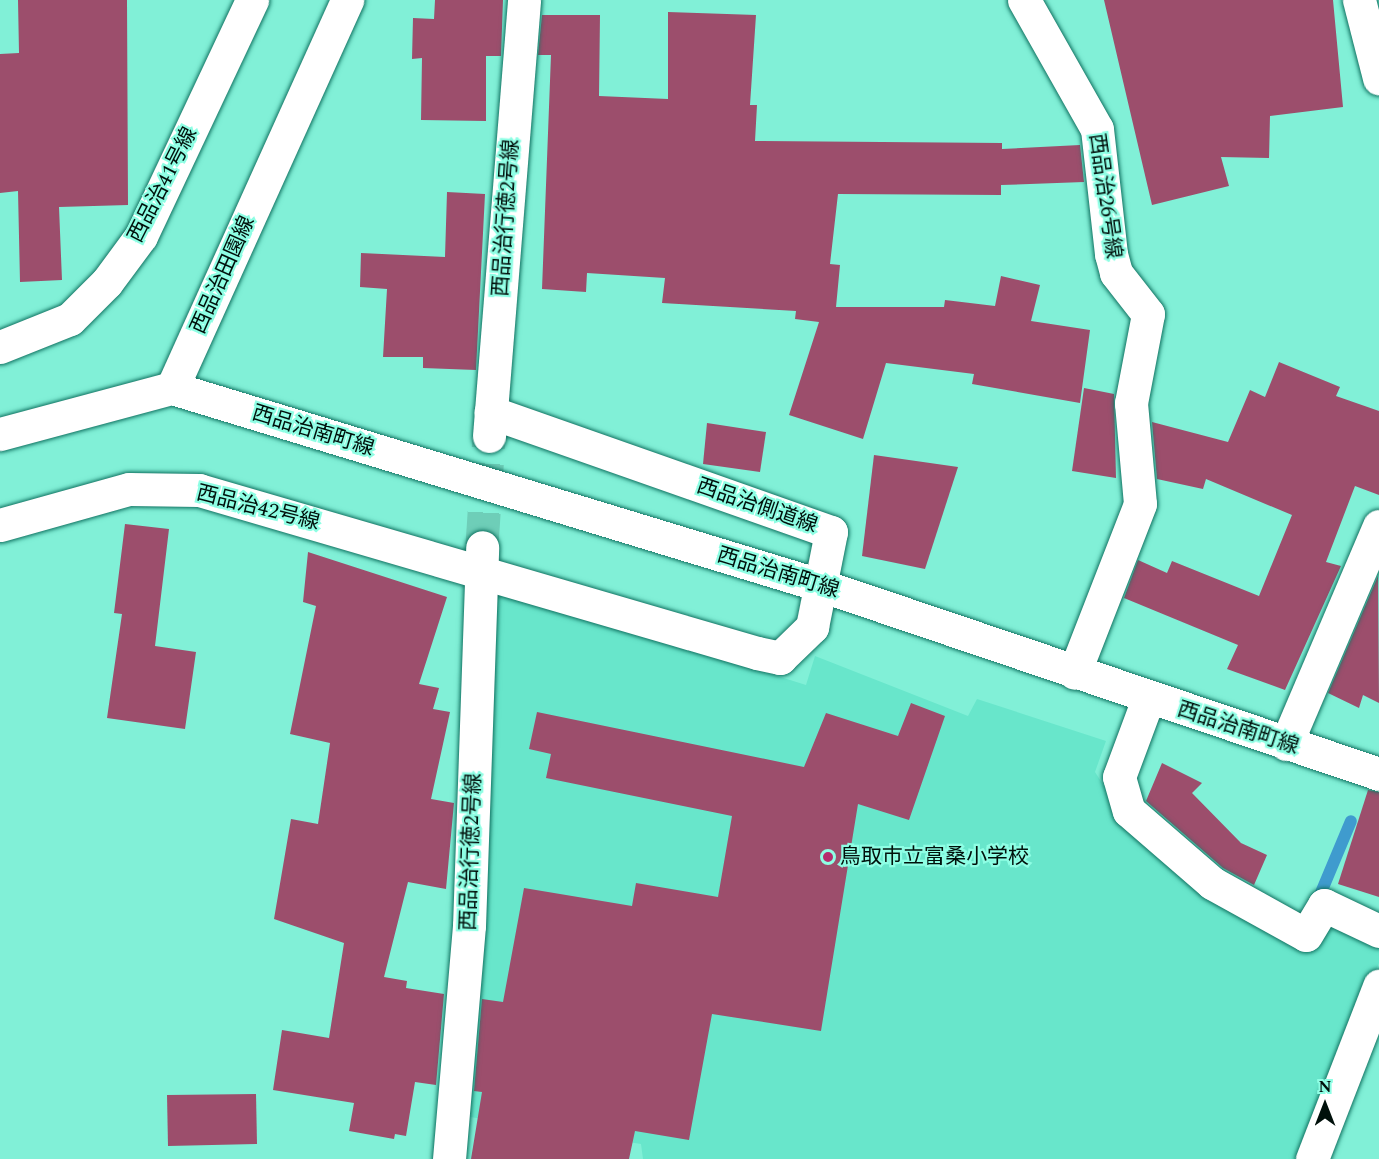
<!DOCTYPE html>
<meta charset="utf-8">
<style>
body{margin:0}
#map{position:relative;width:1379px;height:1159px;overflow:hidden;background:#81f0d7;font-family:Spectral,"Noto Sans JP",serif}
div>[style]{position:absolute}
.built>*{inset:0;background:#68e6cb}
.stream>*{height:12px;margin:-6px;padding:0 6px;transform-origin:6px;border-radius:6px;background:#3f9bce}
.building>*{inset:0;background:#9c4e6c}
.minor-tunnel>*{height:33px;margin-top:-16.5px;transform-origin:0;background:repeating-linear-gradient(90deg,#6eceb8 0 33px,transparent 0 49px)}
.roads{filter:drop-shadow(0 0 2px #107261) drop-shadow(0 0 2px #107261)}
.minor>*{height:33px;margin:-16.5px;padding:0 16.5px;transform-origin:16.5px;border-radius:16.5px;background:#fff}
.tertiary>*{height:33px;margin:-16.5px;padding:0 16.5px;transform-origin:16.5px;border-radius:16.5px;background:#fff}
.dots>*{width:16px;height:16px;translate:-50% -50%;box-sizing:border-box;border:3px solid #8efee4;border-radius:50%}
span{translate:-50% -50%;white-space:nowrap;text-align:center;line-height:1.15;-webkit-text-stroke:4.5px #8efee4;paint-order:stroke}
.street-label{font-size:21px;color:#00100b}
.poi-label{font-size:21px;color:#00100b}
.left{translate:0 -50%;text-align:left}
.north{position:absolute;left:1295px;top:1075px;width:60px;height:60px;-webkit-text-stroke:4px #8efee4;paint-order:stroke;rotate:0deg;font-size:16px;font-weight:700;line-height:24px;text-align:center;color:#00100b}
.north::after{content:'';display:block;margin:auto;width:21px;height:27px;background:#00100b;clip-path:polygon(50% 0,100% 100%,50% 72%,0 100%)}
</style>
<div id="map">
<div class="built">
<i style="clip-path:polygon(496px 588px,806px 685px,815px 656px,968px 716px,977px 699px,1106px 741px,1095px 772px,1124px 817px,1211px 892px,1379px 940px,1379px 963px,1310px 1145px,1300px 1159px,643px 1159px,641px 1144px,470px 1117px,483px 966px)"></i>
</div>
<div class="stream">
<i style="left:1320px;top:895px;width:80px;rotate:-67.3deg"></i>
</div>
<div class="building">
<i style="clip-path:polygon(18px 0,127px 0,128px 205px,59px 207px,62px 280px,20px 282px,18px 191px,0 193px,0 54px,19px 53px)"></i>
<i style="clip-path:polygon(435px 0,503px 0,501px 56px,486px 56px,486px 121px,421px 120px,422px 58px,412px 59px,413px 18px,434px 19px)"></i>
<i style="clip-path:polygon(1104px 0,1333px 0,1343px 107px,1270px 116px,1269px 158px,1221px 157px,1229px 186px,1152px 205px)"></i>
<i style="clip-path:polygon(668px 12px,756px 15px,750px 105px,757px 105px,755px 141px,1002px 143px,1002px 149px,1080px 145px,1084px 182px,1001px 185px,1001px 195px,838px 194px,830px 264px,840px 265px,836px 307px,944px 307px,945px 300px,995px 306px,1001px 276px,1040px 285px,1031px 321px,1090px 330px,1080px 403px,972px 384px,974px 374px,886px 363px,863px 439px,789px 415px,819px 322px,795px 319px,796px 311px,662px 303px,665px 278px,587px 273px,586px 292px,542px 289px,551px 55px,538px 55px,542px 15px,600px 15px,599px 96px,668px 99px)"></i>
<i style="clip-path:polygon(447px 192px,485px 194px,476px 370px,423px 368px,423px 357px,383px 357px,387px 289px,360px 287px,361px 253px,445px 257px)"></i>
<i style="clip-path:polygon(1279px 362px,1340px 387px,1336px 396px,1379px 411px,1379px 495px,1355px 486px,1326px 562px,1341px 566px,1285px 690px,1227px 669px,1238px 645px,1124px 598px,1138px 560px,1167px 573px,1172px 561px,1259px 596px,1292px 515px,1206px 479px,1203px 489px,1157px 479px,1152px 422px,1228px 442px,1250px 390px,1265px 397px)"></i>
<i style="clip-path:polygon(1084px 388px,1114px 394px,1116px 478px,1072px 471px)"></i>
<i style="clip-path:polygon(707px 423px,766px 432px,760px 472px,703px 464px)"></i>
<i style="clip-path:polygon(874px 455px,958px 467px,925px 569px,862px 556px)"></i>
<i style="clip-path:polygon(125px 524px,169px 529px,155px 646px,196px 652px,185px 729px,107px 718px,122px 614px,114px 613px)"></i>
<i style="clip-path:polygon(308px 552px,447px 597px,419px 684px,439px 688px,433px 709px,450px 712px,431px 799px,454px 803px,446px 889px,408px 882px,384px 977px,407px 981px,406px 988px,444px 994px,436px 1085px,415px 1082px,406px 1136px,395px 1134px,394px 1139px,349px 1131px,354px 1103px,273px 1090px,282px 1030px,329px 1038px,344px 943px,274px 919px,291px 819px,318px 824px,330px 743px,290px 734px,316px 606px,303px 602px)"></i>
<i style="clip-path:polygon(1378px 576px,1379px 703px,1363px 695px,1359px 708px,1328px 693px)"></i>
<i style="clip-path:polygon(911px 703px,945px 716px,909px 820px,858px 804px,821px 1031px,712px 1014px,689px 1140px,635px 1131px,629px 1159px,471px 1159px,482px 1092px,474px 1091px,482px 999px,503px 1002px,524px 888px,632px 906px,636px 883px,718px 897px,732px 816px,546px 778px,551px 754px,529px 749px,537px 712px,804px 767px,826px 713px,898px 736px)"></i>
<i style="clip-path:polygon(1162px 763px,1202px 783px,1192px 793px,1241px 843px,1267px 855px,1254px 885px,1223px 868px,1146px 801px)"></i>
<i style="clip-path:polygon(1368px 790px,1379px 792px,1379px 897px,1338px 884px)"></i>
<i style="clip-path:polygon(256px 1094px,257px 1144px,168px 1146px,167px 1095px)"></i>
</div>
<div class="minor-tunnel">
<i style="left:482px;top:545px;width:109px;rotate:-86.3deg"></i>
</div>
<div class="roads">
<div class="minor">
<i style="left:1024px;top:0;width:148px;rotate:60.5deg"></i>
<i style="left:1097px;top:129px;width:126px;rotate:83.6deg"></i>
<i style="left:1111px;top:254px;width:20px;rotate:75deg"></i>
<i style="left:1116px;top:273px;width:52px;rotate:52deg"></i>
<i style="left:1148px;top:314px;width:91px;rotate:100.8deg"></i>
<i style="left:1131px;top:403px;width:101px;rotate:84.9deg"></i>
<i style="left:1140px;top:504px;width:181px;rotate:111.3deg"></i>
<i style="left:1359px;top:0;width:81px;rotate:75.6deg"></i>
<i style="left:0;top:347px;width:75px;rotate:-21.8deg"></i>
<i style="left:70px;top:319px;width:52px;rotate:-45deg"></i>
<i style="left:107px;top:282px;width:57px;rotate:-53.5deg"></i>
<i style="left:141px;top:236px;width:261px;rotate:-64.8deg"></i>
<i style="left:489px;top:436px;width:437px;rotate:-85.4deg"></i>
<i style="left:0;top:525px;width:134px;rotate:-15.6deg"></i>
<i style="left:129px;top:489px;width:70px;rotate:0.8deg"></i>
<i style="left:199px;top:490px;width:581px;rotate:16.28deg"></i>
<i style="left:757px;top:653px;width:24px;rotate:12deg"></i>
<i style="left:780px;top:658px;width:45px;rotate:-44.1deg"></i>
<i style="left:812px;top:627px;width:97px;rotate:-78.7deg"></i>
<i style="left:831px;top:532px;width:361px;rotate:-160.6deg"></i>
<i style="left:1148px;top:699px;width:83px;rotate:110.4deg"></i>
<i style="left:1119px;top:777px;width:35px;rotate:74deg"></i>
<i style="left:1129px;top:811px;width:110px;rotate:40.9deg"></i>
<i style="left:1212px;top:883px;width:107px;rotate:29deg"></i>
<i style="left:1306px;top:935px;width:35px;rotate:-59deg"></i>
<i style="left:1324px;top:905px;width:61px;rotate:25.3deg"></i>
<i style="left:1286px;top:744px;width:237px;rotate:-66.9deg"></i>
<i style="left:449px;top:1159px;width:234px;rotate:-85.1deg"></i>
<i style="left:469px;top:926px;width:379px;rotate:-88deg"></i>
<i style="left:1312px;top:1159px;width:186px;rotate:-68.8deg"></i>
</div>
<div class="tertiary">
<i style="left:172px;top:388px;width:680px;rotate:16.92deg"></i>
<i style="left:823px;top:586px;width:587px;rotate:18.68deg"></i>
<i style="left:0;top:434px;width:178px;rotate:-15deg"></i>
<i style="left:172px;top:388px;width:426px;rotate:-65.7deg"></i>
</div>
</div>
<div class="dots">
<i style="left:828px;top:857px;background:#b52c6d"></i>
</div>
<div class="street-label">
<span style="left:163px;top:185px;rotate:-63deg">西品治41号線</span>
<span style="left:1105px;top:196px;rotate:82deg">西品治26号線</span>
<span style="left:506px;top:218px;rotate:-86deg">西品治行徳2号線</span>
<span style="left:223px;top:275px;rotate:-66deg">西品治田園線</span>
<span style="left:313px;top:431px;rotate:17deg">西品治南町線</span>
<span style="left:757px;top:506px;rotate:19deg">西品治側道線</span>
<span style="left:258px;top:508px;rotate:14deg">西品治42号線</span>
<span style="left:778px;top:573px;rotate:17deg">西品治南町線</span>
<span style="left:1238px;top:728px;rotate:18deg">西品治南町線</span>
<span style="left:471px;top:852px;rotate:-88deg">西品治行徳2号線</span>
</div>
<div class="poi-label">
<span class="left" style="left:840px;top:857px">鳥取市立富桑小学校</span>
</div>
<div class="north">N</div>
</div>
